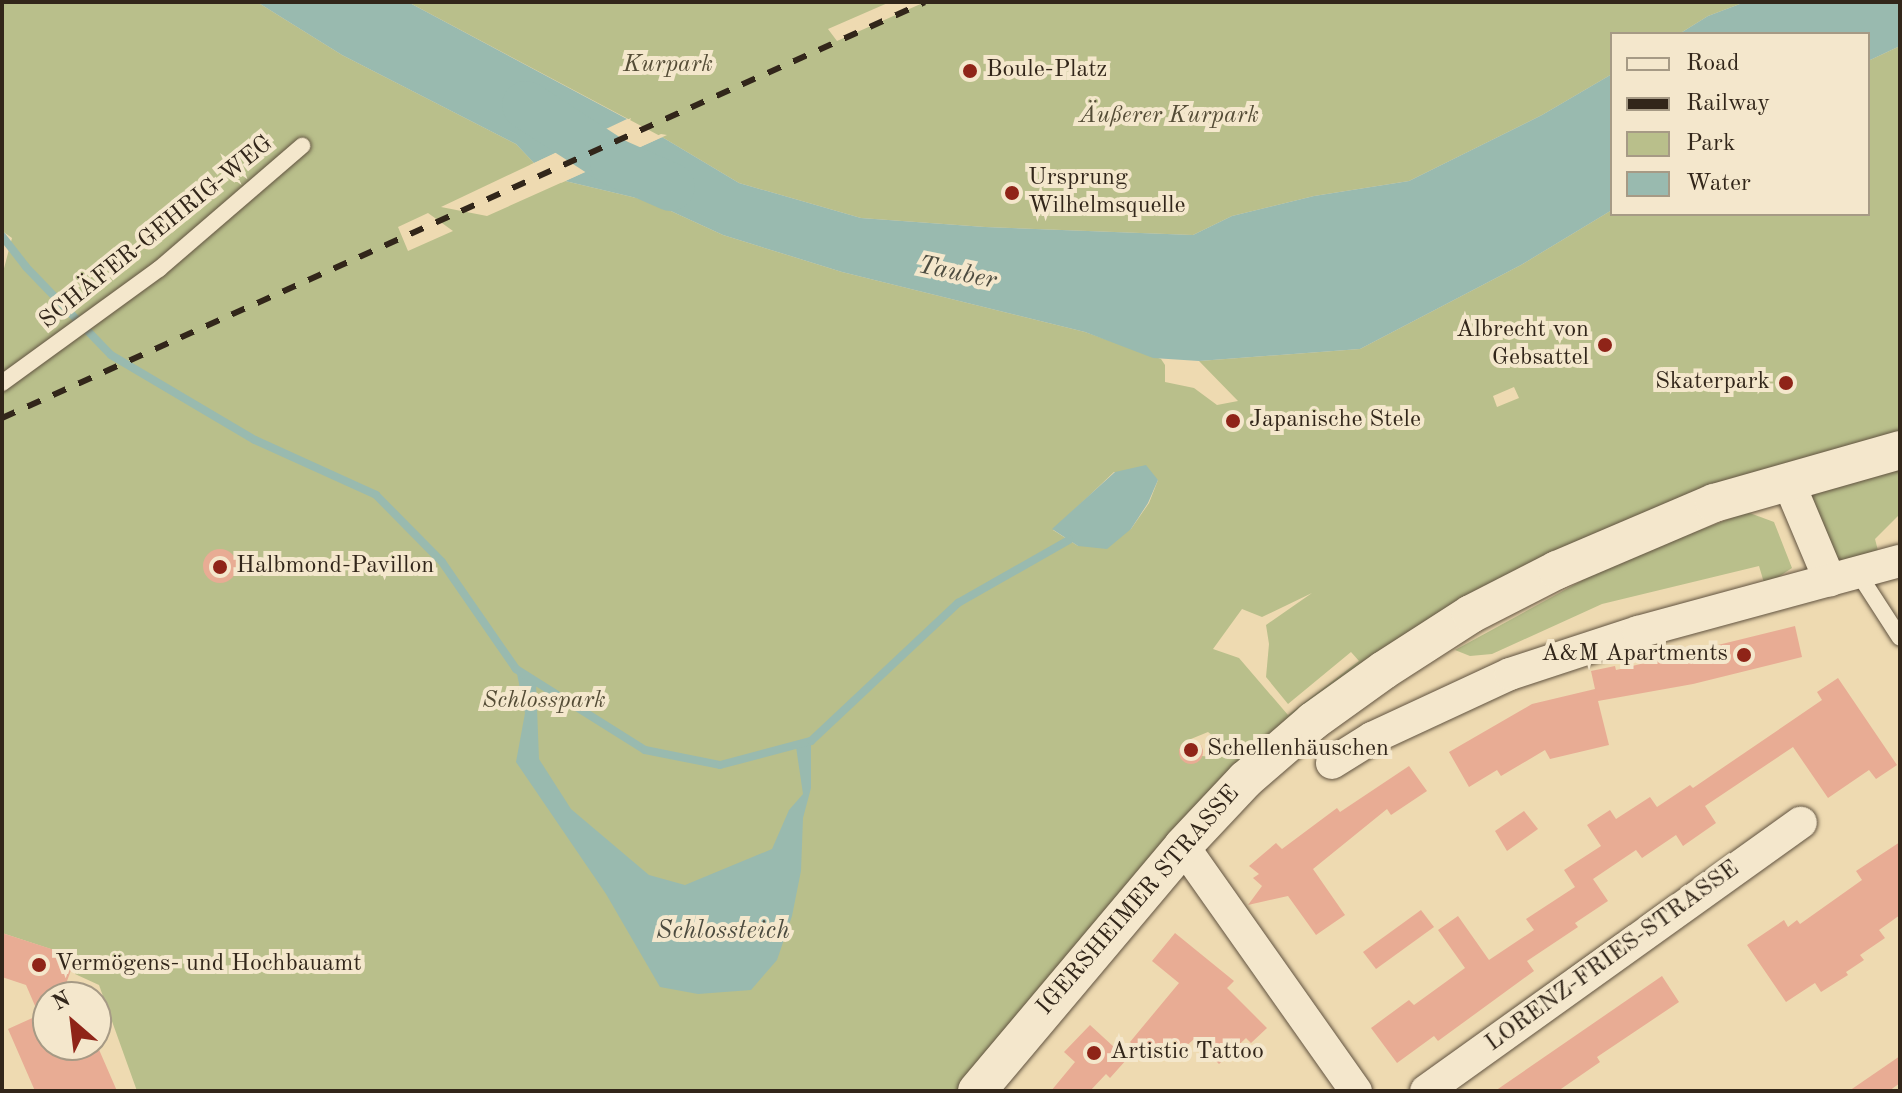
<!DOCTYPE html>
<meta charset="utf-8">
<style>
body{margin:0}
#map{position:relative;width:1902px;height:1093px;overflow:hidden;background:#eedab1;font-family:"Old Standard TT",serif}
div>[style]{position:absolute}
.green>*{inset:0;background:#b9bf8b}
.water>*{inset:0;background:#99baaf}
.pier>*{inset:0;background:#eedab1}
.stream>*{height:8px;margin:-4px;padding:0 4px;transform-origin:4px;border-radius:4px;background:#99baaf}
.river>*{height:48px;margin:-24px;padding:0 24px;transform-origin:24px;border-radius:24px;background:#99baaf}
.building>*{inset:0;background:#e8ac94}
.round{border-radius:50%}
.roads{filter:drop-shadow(0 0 2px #615340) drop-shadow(0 0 2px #615340)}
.service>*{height:16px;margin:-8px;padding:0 8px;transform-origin:8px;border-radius:8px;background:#f4e7cc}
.minor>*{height:32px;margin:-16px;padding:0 16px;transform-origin:16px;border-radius:16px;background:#f4e7cc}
.tertiary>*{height:38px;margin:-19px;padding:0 19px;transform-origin:19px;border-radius:19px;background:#f4e7cc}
.rail>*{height:6px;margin-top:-3px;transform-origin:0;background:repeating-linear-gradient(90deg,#32261a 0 14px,transparent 0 28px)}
.dots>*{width:22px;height:22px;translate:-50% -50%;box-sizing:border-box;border:4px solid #f4e7cc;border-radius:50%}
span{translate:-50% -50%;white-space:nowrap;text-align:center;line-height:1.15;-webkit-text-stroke:8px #f4e7cc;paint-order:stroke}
.park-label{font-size:24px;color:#544c36;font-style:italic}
.poi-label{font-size:24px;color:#32261a}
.left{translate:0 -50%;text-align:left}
.right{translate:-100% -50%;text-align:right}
.street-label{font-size:24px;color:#32261a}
.water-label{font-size:26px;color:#4c4b3f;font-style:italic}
.frame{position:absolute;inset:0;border:4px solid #32261a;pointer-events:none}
.legend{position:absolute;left:1610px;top:32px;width:260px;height:184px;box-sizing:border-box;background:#f4e7cc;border:2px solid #a69a85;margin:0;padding:10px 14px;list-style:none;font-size:24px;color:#32261a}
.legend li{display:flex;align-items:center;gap:16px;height:40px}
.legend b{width:40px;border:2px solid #a69a85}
.north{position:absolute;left:32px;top:981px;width:80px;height:80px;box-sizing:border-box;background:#f4e7cc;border:2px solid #a69a85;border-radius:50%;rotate:332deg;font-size:22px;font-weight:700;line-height:32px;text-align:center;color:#32261a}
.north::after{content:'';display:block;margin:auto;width:28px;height:36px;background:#8f2418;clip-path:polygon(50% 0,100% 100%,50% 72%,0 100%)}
</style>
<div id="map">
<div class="green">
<i style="clip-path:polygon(evenodd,2px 2px,257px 2px,342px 55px,516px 144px,534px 163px,441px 207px,487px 216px,565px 181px,649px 201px,723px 235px,842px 272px,1085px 332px,1161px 359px,1165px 365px,1165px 382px,1194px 388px,1217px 405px,1238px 401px,1199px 361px,1360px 349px,1521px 265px,1612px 210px,1612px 214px,1868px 214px,1868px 61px,1900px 46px,1900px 514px,1875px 539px,1882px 566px,1830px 581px,1788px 481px,1714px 503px,1313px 721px,977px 1091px,137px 1091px,99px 985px,75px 974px,78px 958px,2px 933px,2px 276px,12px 238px,2px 231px,2px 2px,428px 213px,453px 231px,408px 251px,398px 227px,428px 213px,2px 2px,1514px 387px,1519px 398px,1497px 407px,1493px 396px,1514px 387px,2px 2px,1114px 472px,1158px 480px,1149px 503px,1131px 529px,1078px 546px,1053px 530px,1114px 472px,2px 2px,1312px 593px,1266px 625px,1269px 644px,1266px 677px,1288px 704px,1351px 652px,1359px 661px,1288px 715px,1239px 658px,1213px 649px,1242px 609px,1262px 617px,1312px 593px,2px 2px,1208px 732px,1229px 749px,1220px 758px,1202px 756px,1197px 762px,1185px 762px,1179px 750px,1186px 741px,1208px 732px)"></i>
<i style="clip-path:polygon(408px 2px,890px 2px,828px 29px,837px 41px,925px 2px,1745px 2px,1708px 16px,1679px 34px,1612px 34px,1612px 74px,1542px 115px,1409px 181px,1314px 196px,1232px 216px,1193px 235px,985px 227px,861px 218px,739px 183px,662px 137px)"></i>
<i style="clip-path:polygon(1747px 512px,1774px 522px,1792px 568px,1765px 586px,1759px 566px,1602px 604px,1492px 654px,1470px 656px,1455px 650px,1614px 563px)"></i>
</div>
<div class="water">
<i style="clip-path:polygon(257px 2px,408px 2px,627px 119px,534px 163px,516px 144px,342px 55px)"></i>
<i style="clip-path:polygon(1745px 2px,1900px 2px,1900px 46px,1868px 61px,1868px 34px,1679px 34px,1708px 16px)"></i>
<i style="clip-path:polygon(1612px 74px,1612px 210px,1521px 265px,1360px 349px,1199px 361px,1153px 358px,1085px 332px,842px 272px,723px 235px,649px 201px,565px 181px,662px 137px,739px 183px,861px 218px,985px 227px,1193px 235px,1232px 216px,1314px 196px,1409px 181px,1542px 115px)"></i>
<i style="clip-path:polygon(1146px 465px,1158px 480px,1148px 503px,1131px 529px,1107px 549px,1078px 546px,1052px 529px,1115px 472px)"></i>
<i style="clip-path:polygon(516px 669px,536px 682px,539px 759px,571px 809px,649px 875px,685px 885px,772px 849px,789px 810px,803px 794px,796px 747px,811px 741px,811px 788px,803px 818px,801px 871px,792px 916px,777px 960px,751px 990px,698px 994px,660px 987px,606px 894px,516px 762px,525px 713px)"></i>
</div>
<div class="pier">
<i style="clip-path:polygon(631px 118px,629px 123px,536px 167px,530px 165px)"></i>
<i style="clip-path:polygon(661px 134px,667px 135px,561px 183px,564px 177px)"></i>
</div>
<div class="stream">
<i style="left:2px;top:236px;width:39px;rotate:52deg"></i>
<i style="left:26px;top:267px;width:122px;rotate:46deg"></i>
<i style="left:111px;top:355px;width:167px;rotate:30.6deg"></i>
<i style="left:255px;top:440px;width:133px;rotate:24.4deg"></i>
<i style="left:376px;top:495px;width:94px;rotate:45.4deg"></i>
<i style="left:442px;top:562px;width:130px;rotate:55.3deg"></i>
<i style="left:516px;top:669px;width:152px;rotate:32.1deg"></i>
<i style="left:645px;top:750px;width:76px;rotate:11.3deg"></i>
<i style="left:720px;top:765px;width:94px;rotate:-14.8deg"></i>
<i style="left:811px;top:741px;width:202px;rotate:-43.2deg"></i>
<i style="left:958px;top:603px;width:128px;rotate:-29.6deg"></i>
</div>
<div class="river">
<i style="left:526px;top:105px;width:105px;rotate:32.9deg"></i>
<i style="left:614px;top:162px;width:62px;rotate:23.7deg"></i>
</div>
<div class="building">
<i class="round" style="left:203px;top:549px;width:34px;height:34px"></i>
<i style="clip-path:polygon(1795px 626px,1802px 657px,1693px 684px,1598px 701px,1609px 745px,1550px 759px,1545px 750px,1501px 776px,1497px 770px,1469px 787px,1449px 752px,1532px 704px,1595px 689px,1591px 671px,1615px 666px,1616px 670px)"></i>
<i style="clip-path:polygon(1838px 678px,1897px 765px,1876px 779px,1869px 770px,1828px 798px,1793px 747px,1705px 806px,1716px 823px,1683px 846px,1676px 835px,1642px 858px,1636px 850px,1593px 879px,1608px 901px,1575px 923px,1578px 927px,1527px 961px,1534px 971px,1438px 1041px,1434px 1036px,1397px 1063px,1371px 1028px,1409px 1000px,1414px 1005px,1465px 968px,1438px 930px,1458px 916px,1489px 960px,1534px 930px,1526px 919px,1575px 887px,1564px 870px,1601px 846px,1587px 825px,1610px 810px,1616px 819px,1650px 797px,1657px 807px,1690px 785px,1693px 788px,1822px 700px,1817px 692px)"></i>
<i class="round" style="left:1179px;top:740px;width:24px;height:24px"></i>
<i style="clip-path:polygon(1409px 766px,1427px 791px,1391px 815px,1387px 809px,1313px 869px,1345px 915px,1316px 935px,1288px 896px,1248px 905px,1262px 886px,1253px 878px,1259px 874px,1249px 866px,1276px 843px,1282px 849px,1337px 808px,1340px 812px)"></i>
<i style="clip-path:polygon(1524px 811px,1538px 829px,1507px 851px,1495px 831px)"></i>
<i style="clip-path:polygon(1900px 842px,1900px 915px,1879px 930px,1885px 938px,1860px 955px,1864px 960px,1846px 972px,1848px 975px,1821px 992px,1815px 983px,1786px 1002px,1747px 945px,1784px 920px,1788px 927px,1797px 920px,1800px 924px,1862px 880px,1856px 871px)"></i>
<i style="clip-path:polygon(1421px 910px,1434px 927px,1376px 969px,1363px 952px)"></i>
<i style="clip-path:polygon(2px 933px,76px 957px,61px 997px,48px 997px,48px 1045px,97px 1045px,117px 1091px,35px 1091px,8px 1029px,39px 1015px,26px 985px,2px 977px)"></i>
<i style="clip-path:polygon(1175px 933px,1234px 981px,1227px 988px,1267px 1028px,1251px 1043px,1246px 1038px,1219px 1064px,1194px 1039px,1183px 1049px,1174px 1039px,1152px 1060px,1130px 1042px,1179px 983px,1152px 961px)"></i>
<i style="clip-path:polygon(1662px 976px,1679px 1002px,1597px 1057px,1600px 1062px,1558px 1091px,1495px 1091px)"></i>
<i style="clip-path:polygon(1090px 1025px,1127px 1059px,1110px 1078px,1106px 1074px,1090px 1091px,1051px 1091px,1075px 1062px,1064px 1052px)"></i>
<i style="clip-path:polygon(1900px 1056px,1900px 1083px,1889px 1091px,1849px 1091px)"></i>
</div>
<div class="roads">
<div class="service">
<i style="left:2px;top:383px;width:194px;rotate:-36deg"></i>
<i style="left:159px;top:269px;width:189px;rotate:-40.7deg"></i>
<i style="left:1858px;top:573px;width:77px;rotate:57.1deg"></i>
</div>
<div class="minor">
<i style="left:1788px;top:481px;width:108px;rotate:67.2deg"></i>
<i style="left:1332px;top:763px;width:47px;rotate:-32deg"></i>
<i style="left:1372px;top:738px;width:152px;rotate:-24.9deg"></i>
<i style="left:1510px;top:674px;width:135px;rotate:-18.2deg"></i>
<i style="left:1638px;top:632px;width:271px;rotate:-15.2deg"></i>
<i style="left:1183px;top:846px;width:300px;rotate:54.8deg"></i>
<i style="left:1426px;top:1091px;width:461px;rotate:-35.6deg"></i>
</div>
<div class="tertiary">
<i style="left:977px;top:1091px;width:320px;rotate:-49.9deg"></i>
<i style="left:1183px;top:846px;width:91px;rotate:-46.8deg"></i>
<i style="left:1245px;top:780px;width:90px;rotate:-40.9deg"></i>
<i style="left:1313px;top:721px;width:87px;rotate:-35.7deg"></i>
<i style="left:1384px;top:670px;width:103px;rotate:-32.8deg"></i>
<i style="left:1471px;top:614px;width:97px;rotate:-27.1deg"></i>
<i style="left:1557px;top:570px;width:171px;rotate:-23.1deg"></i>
<i style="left:1714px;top:503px;width:193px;rotate:-15.9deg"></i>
</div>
</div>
<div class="rail">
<i style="left:2px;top:418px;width:1012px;rotate:-24.26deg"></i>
</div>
<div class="dots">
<i style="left:970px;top:71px;background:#8f2418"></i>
<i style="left:1012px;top:193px;background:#8f2418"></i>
<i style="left:1605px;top:345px;background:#8f2418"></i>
<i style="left:1786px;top:383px;background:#8f2418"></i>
<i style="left:1233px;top:421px;background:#8f2418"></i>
<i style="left:220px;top:567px;background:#8f2418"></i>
<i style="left:1744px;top:655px;background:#8f2418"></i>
<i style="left:1191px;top:750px;background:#8f2418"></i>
<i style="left:39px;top:965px;background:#8f2418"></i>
<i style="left:1094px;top:1053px;background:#8f2418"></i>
</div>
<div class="park-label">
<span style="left:668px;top:66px">Kurpark</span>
<span style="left:1169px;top:117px">Äußerer Kurpark</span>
<span style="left:544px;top:702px">Schlosspark</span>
</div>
<div class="poi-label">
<span class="left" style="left:986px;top:71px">Boule-Platz</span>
<span class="left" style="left:1028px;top:193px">Ursprung<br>Wilhelmsquelle</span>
<span class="right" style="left:1589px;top:345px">Albrecht von<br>Gebsattel</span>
<span class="right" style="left:1770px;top:383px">Skaterpark</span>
<span class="left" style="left:1249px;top:421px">Japanische Stele</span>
<span class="left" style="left:236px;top:567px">Halbmond-Pavillon</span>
<span class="right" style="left:1728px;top:655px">A&amp;M Apartments</span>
<span class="left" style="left:1207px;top:750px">Schellenhäuschen</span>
<span class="left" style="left:55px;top:965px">Vermögens- und Hochbauamt</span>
<span class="left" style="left:1110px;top:1053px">Artistic Tattoo</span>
</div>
<div class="street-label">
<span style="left:157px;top:233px;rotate:-39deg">SCHÄFER-GEHRIG-WEG</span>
<span style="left:1139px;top:901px;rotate:-49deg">IGERSHEIMER STRASSE</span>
<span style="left:1613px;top:957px;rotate:-36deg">LORENZ-FRIES-STRASSE</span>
</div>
<div class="water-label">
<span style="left:957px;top:274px;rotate:12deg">Tauber</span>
<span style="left:723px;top:932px">Schlossteich</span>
</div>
<div class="frame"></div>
<ul class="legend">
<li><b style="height:10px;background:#f4e7cc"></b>Road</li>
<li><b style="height:10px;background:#32261a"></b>Railway</li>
<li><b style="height:22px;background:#b9bf8b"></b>Park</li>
<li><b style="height:22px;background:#99baaf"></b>Water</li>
</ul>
<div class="north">N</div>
</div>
